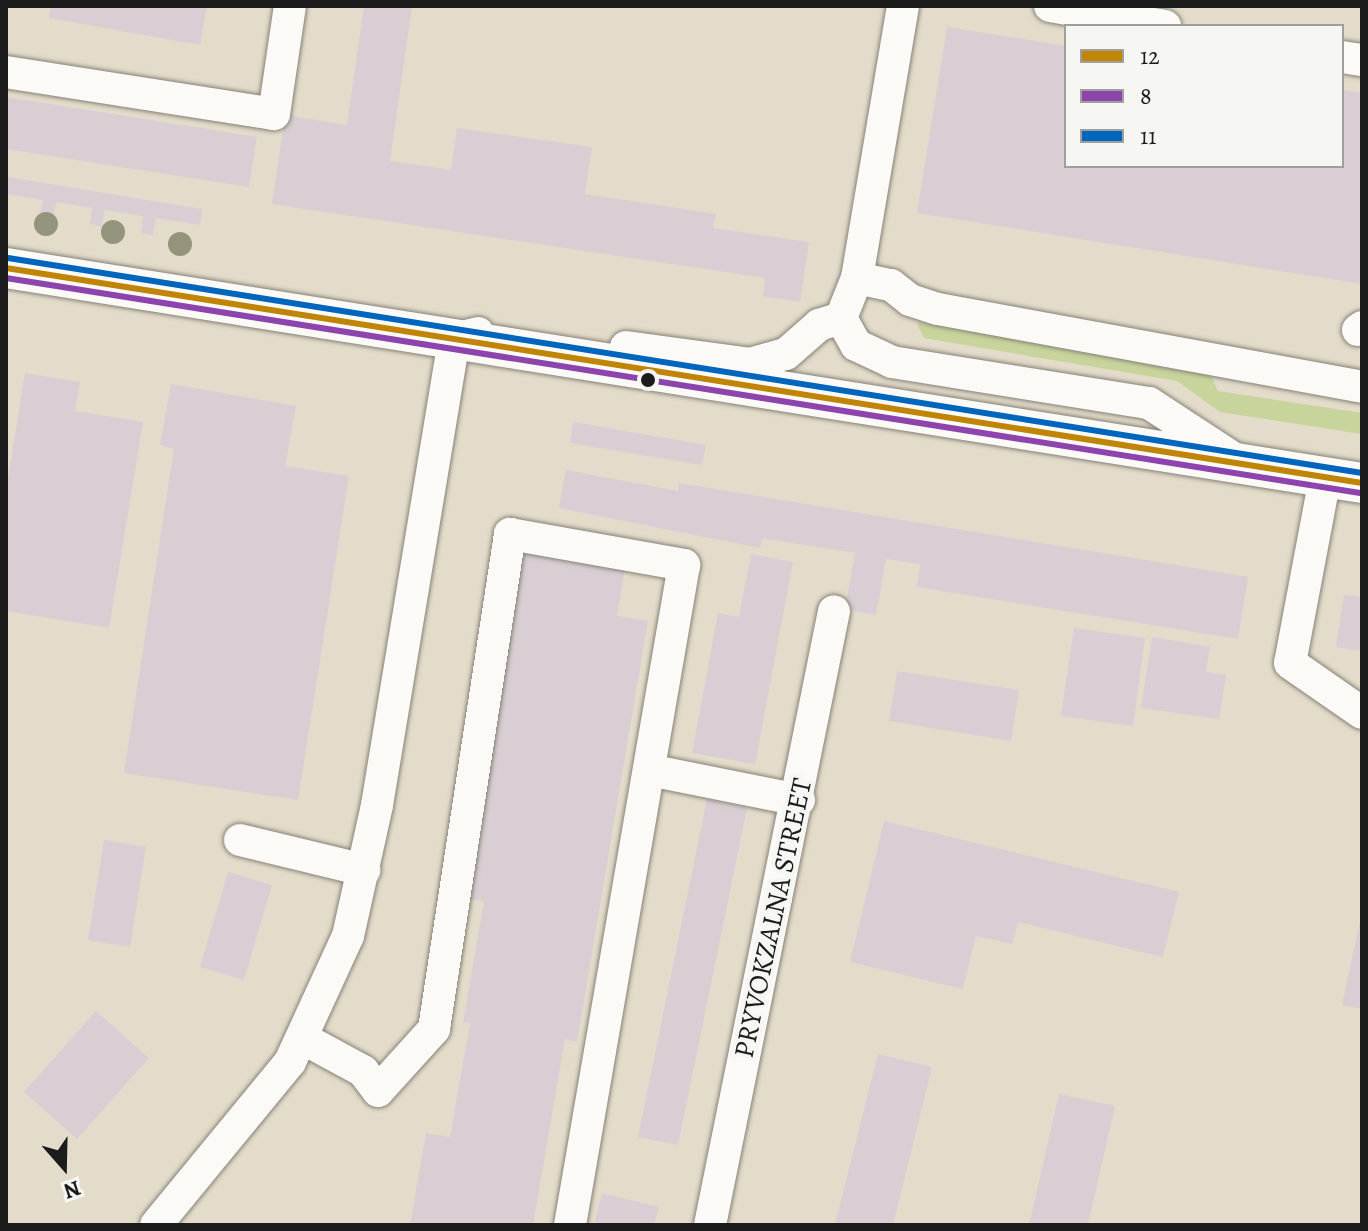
<!DOCTYPE html>
<style>
body{margin:0}
#map{position:relative;width:1368px;height:1231px;overflow:hidden;background:#e4dcca;font-family:Alegreya,serif}
div>[style]{position:absolute}
.green>*{inset:0;background:#c7d49b}
.building>*{inset:0;background:#d8ced3}
.roads{filter:drop-shadow(0 0 2px #868279) drop-shadow(0 0 2px #868279)}
.minor>*{height:32px;margin:-16px;padding:0 16px;transform-origin:16px;border-radius:16px;background:#fbfaf7}
.major>*{height:40px;margin:-20px;padding:0 20px;transform-origin:20px;border-radius:20px;background:#fbfaf7}
.bus-1>*{height:6px;margin:-3px;padding:0 3px;transform-origin:3px;border-radius:3px;background:#c08407}
.bus-2>*{height:6px;margin:-3px;padding:0 3px;transform-origin:3px;border-radius:3px;background:#8e44ad}
.bus-3>*{height:6px;margin:-3px;padding:0 3px;transform-origin:3px;border-radius:3px;background:#0065bd}
.trees>*{width:24px;height:24px;margin:-12px;border-radius:50%;background:#93947b}
.dots>*{width:22px;height:22px;translate:-50% -50%;box-sizing:border-box;border:4px solid #f6f6f2;border-radius:50%}
span{translate:-50% -50%;white-space:nowrap;text-align:center;line-height:1.15;-webkit-text-stroke:8px #f6f6f2;paint-order:stroke}
.street-label{font-size:28px;color:#1c1c1c}
.frame{position:absolute;inset:0;border:8px solid #1c1c1c;pointer-events:none}
.legend{position:absolute;left:1064px;top:24px;width:280px;height:144px;box-sizing:border-box;background:#f6f6f2;border:2px solid #9f9f9c;margin:0;padding:10px 14px;list-style:none;font-size:24px;color:#1c1c1c}
.legend li{display:flex;align-items:center;gap:16px;height:40px}
.legend b{width:40px;border:2px solid #9f9f9c}
.north{position:absolute;left:24px;top:1127px;width:80px;height:80px;-webkit-text-stroke:6px #f6f6f2;paint-order:stroke;rotate:160deg;font-size:22px;font-weight:700;line-height:32px;text-align:center;color:#1c1c1c}
.north::after{content:'';display:block;margin:auto;width:28px;height:36px;background:#1c1c1c;clip-path:polygon(50% 0,100% 100%,50% 72%,0 100%)}
</style>
<div id="map">
<div class="green">
<i style="clip-path:polygon(916px 322px,1209px 371px,1218px 391px,1362px 413px,1362px 434px,1220px 412px,1177px 381px,924px 338px)"></i>
</div>
<div class="building">
<i style="clip-path:polygon(51px 6px,207px 6px,200px 45px,49px 18px)"></i>
<i style="clip-path:polygon(364px 6px,412px 6px,390px 161px,451px 170px,457px 128px,592px 147px,585px 194px,716px 214px,713px 228px,809px 242px,800px 302px,763px 296px,765px 278px,272px 204px,285px 115px,347px 125px)"></i>
<i style="clip-path:polygon(947px 27px,1066px 46px,1066px 166px,1342px 166px,1342px 90px,1362px 93px,1362px 284px,917px 213px)"></i>
<i style="clip-path:polygon(6px 97px,257px 137px,249px 187px,6px 149px)"></i>
<i style="clip-path:polygon(7px 177px,202px 209px,200px 225px,156px 218px,153px 235px,141px 233px,143px 216px,105px 210px,102px 227px,90px 224px,92px 208px,56px 202px,53px 217px,40px 216px,43px 200px,6px 194px)"></i>
<i style="clip-path:polygon(25px 373px,80px 382px,75px 411px,143px 422px,109px 628px,6px 611px,6px 490px)"></i>
<i style="clip-path:polygon(171px 384px,296px 406px,285px 466px,349px 476px,298px 800px,124px 773px,174px 449px,160px 445px)"></i>
<i style="clip-path:polygon(573px 422px,706px 445px,702px 465px,570px 443px)"></i>
<i style="clip-path:polygon(566px 470px,678px 491px,679px 483px,1248px 577px,1238px 639px,917px 587px,920px 564px,886px 559px,876px 615px,845px 609px,855px 553px,762px 538px,760px 548px,559px 508px)"></i>
<i style="clip-path:polygon(519px 550px,625px 568px,617px 616px,648px 621px,577px 1042px,565px 1039px,533px 1225px,410px 1225px,426px 1133px,450px 1137px,470px 1023px,463px 1023px,484px 901px,460px 898px)"></i>
<i style="clip-path:polygon(751px 554px,793px 562px,755px 764px,692px 753px,718px 613px,739px 617px)"></i>
<i style="clip-path:polygon(1344px 595px,1362px 597px,1362px 651px,1336px 647px)"></i>
<i style="clip-path:polygon(1074px 628px,1145px 638px,1133px 726px,1061px 716px)"></i>
<i style="clip-path:polygon(1152px 637px,1210px 647px,1206px 672px,1226px 675px,1219px 719px,1141px 708px)"></i>
<i style="clip-path:polygon(897px 671px,1019px 690px,1011px 741px,889px 721px)"></i>
<i style="clip-path:polygon(707px 799px,747px 808px,678px 1145px,638px 1137px)"></i>
<i style="clip-path:polygon(884px 821px,1179px 892px,1163px 957px,1018px 922px,1012px 944px,976px 936px,963px 989px,850px 962px)"></i>
<i style="clip-path:polygon(104px 840px,146px 847px,130px 947px,88px 940px)"></i>
<i style="clip-path:polygon(228px 872px,272px 885px,244px 980px,200px 967px)"></i>
<i style="clip-path:polygon(1361px 916px,1362px 916px,1362px 1009px,1342px 1005px)"></i>
<i style="clip-path:polygon(96px 1011px,149px 1058px,77px 1139px,24px 1092px)"></i>
<i style="clip-path:polygon(878px 1054px,932px 1067px,893px 1225px,835px 1225px)"></i>
<i style="clip-path:polygon(1059px 1094px,1115px 1106px,1088px 1225px,1029px 1225px)"></i>
<i style="clip-path:polygon(602px 1193px,659px 1207px,654px 1225px,594px 1225px)"></i>
</div>
<div class="roads">
<div class="minor">
<i style="left:903px;top:6px;width:276px;rotate:99.6deg"></i>
<i style="left:857px;top:278px;width:43px;rotate:111.8deg"></i>
<i style="left:841px;top:318px;width:31px;rotate:61deg"></i>
<i style="left:856px;top:345px;width:40px;rotate:25deg"></i>
<i style="left:892px;top:362px;width:260px;rotate:9.1deg"></i>
<i style="left:1149px;top:403px;width:104px;rotate:33.2deg"></i>
<i style="left:1050px;top:6px;width:117px;rotate:9.9deg"></i>
<i style="left:1342px;top:57px;width:20px;rotate:9deg"></i>
<i style="left:6px;top:72px;width:271px;rotate:8.9deg"></i>
<i style="left:274px;top:114px;width:109px;rotate:-81.6deg"></i>
<i style="left:857px;top:278px;width:35px;rotate:12deg"></i>
<i style="left:891px;top:285px;width:24px;rotate:38deg"></i>
<i style="left:910px;top:300px;width:29px;rotate:18deg"></i>
<i style="left:938px;top:309px;width:431px;rotate:10.4deg"></i>
<i style="left:1358px;top:330px;width:5px;rotate:-37deg"></i>
<i style="left:626px;top:347px;width:125px;rotate:7.8deg"></i>
<i style="left:750px;top:364px;width:37px;rotate:-16deg"></i>
<i style="left:786px;top:354px;width:44px;rotate:-41.3deg"></i>
<i style="left:819px;top:325px;width:23px;rotate:-18deg"></i>
<i style="left:1325px;top:478px;width:188px;rotate:100.7deg"></i>
<i style="left:1290px;top:663px;width:88px;rotate:34.8deg"></i>
<i style="left:649px;top:770px;width:153px;rotate:11.3deg"></i>
<i style="left:240px;top:840px;width:128px;rotate:13.6deg"></i>
<i style="left:304px;top:1039px;width:67px;rotate:28.5deg"></i>
<i style="left:363px;top:1071px;width:25px;rotate:53deg"></i>
<i style="left:378px;top:1091px;width:84px;rotate:-47.9deg"></i>
<i style="left:434px;top:1029px;width:501px;rotate:-81.27deg"></i>
<i style="left:510px;top:534px;width:177px;rotate:10.1deg"></i>
<i style="left:684px;top:565px;width:670px;rotate:99.8deg"></i>
<i style="left:156px;top:1225px;width:211px;rotate:-50.6deg"></i>
<i style="left:290px;top:1062px;width:139px;rotate:-65.3deg"></i>
<i style="left:348px;top:936px;width:134px;rotate:-77.5deg"></i>
<i style="left:377px;top:805px;width:472px;rotate:-80.6deg"></i>
<i style="left:454px;top:339px;width:25px;rotate:-14deg"></i>
<i style="left:710px;top:1225px;width:626px;rotate:-78.58deg"></i>
</div>
<div class="major">
<i style="left:6px;top:268px;width:1373px;rotate:9.01deg"></i>
</div>
</div>
<div class="bus-1">
<i style="left:6px;top:268px;width:1373px;rotate:9.01deg"></i>
</div>
<div class="bus-2">
<i style="left:6px;top:278px;width:1371px;rotate:9.02deg"></i>
</div>
<div class="bus-3">
<i style="left:8px;top:258px;width:1371px;rotate:9.02deg"></i>
</div>
<div class="trees">
<i style="left:46px;top:224px"></i>
<i style="left:113px;top:232px"></i>
<i style="left:180px;top:244px"></i>
</div>
<div class="dots">
<i style="left:648px;top:380px;background:#1c1c1c"></i>
</div>
<div class="street-label">
<span style="left:773px;top:918px;rotate:-78deg">PRYVOKZALNA STREET</span>
</div>
<div class="frame"></div>
<ul class="legend">
<li><b style="height:10px;background:#c08407"></b>12</li>
<li><b style="height:10px;background:#8e44ad"></b>8</li>
<li><b style="height:10px;background:#0065bd"></b>11</li>
</ul>
<div class="north">N</div>
</div>
